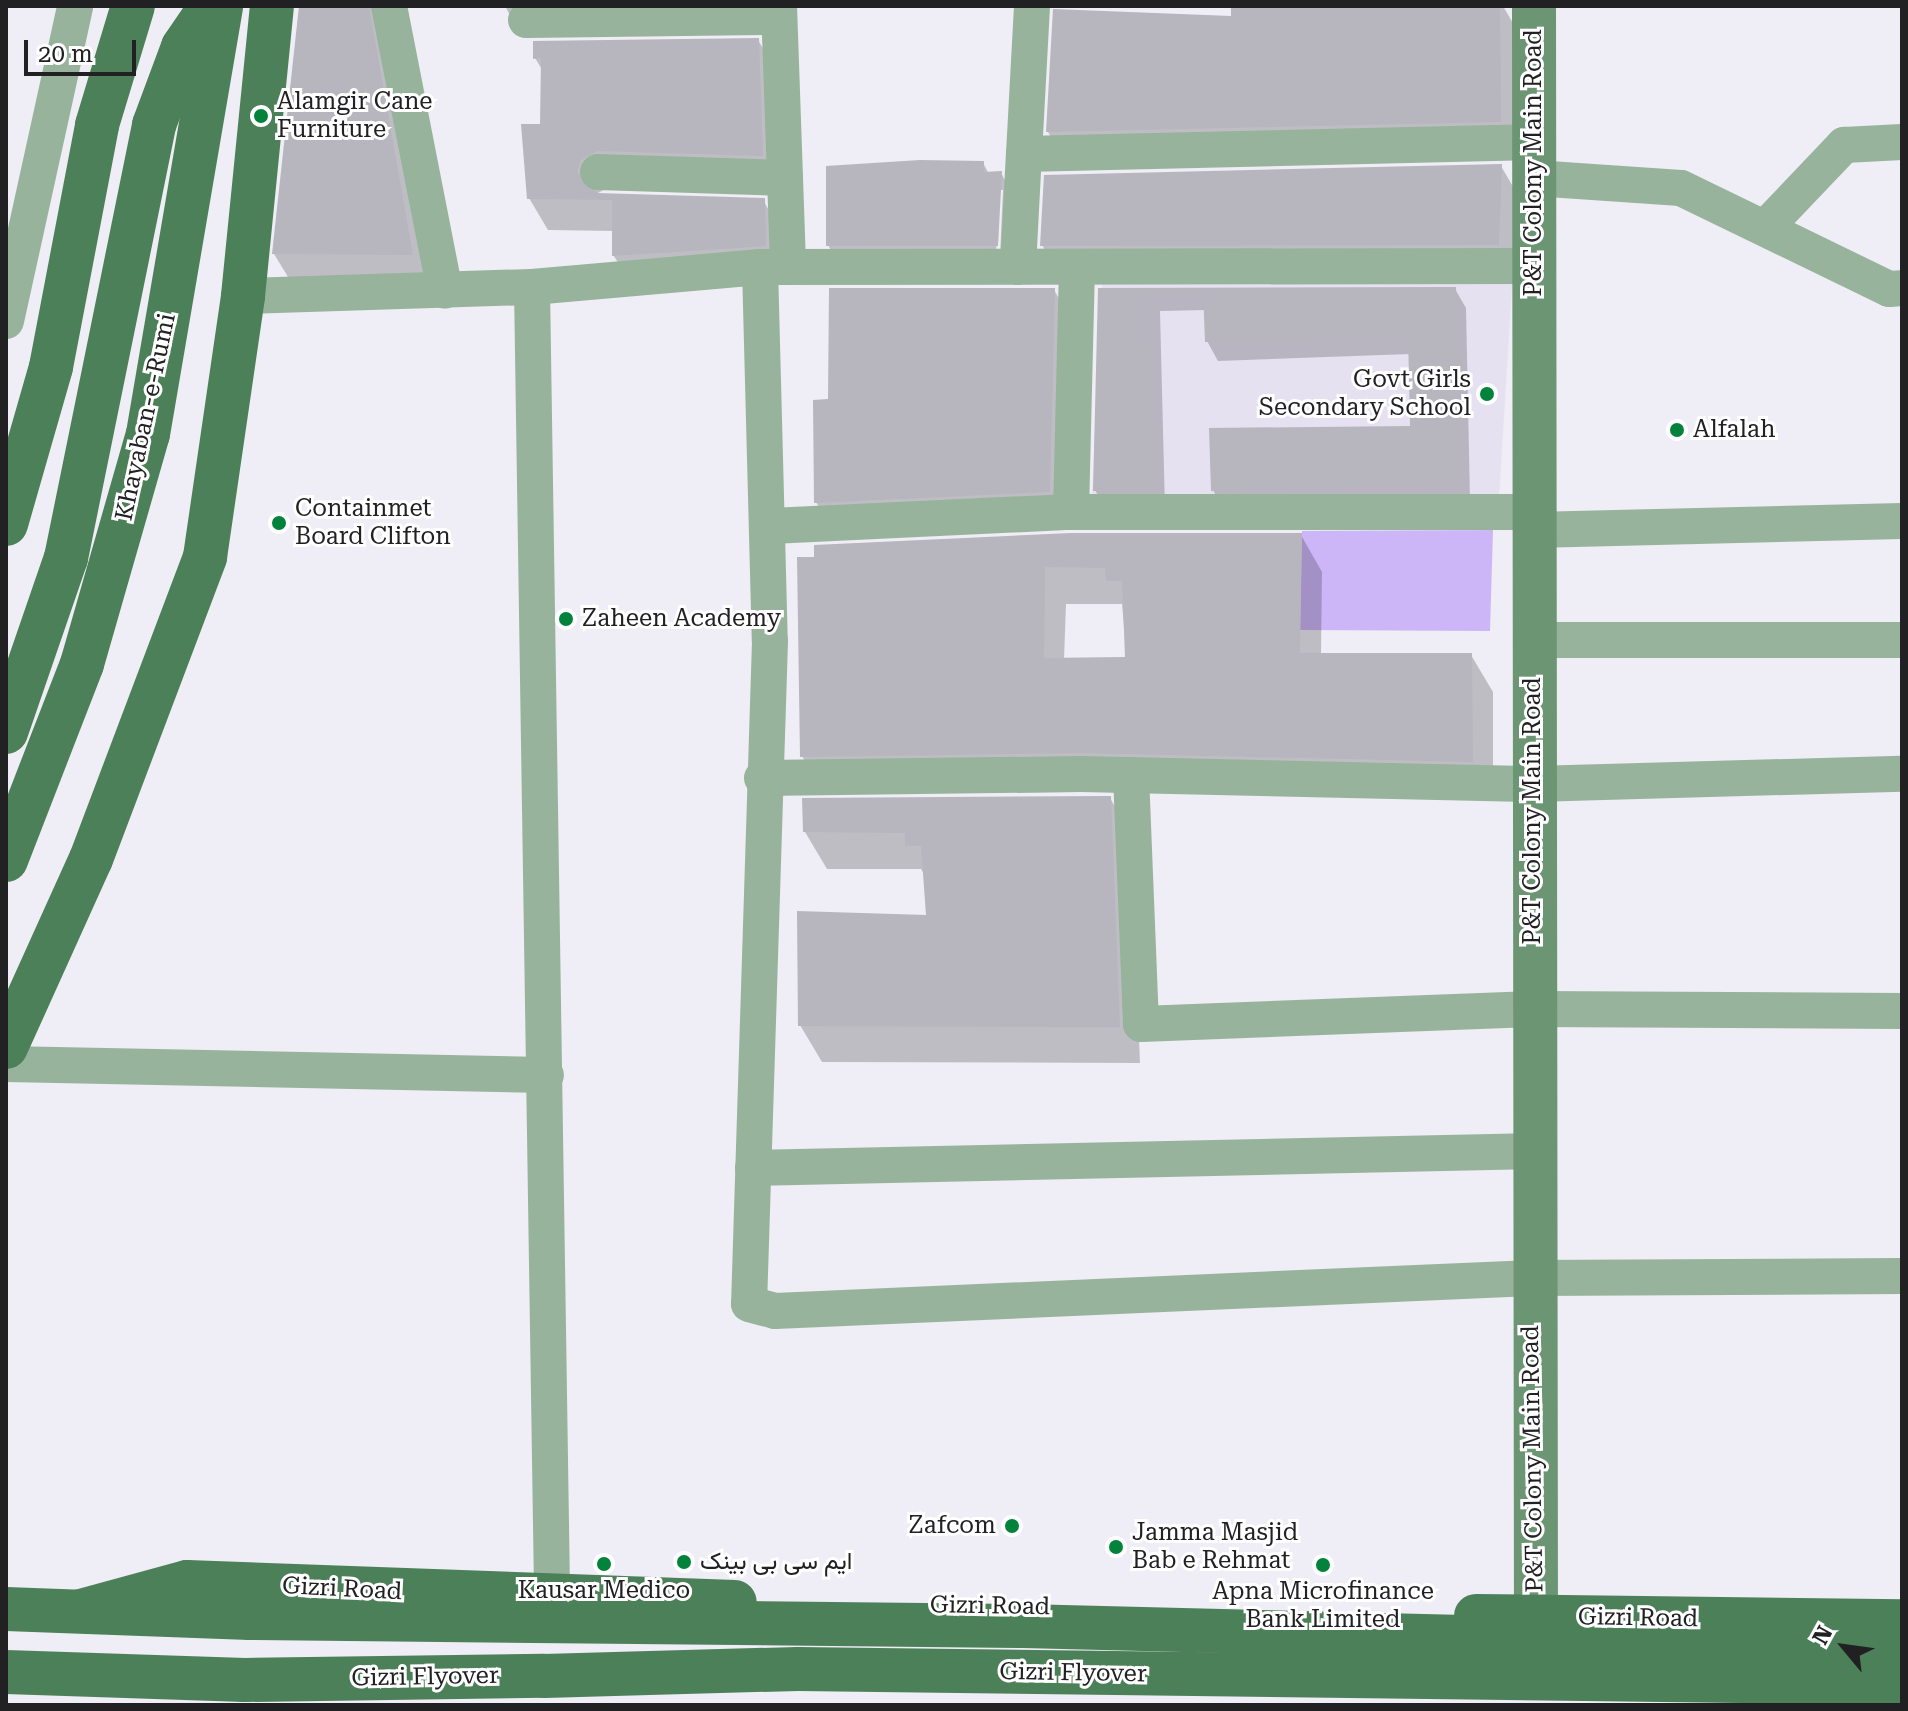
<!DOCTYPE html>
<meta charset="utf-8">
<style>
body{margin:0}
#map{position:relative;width:1908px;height:1711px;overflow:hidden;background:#efedf5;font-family:"Roboto Serif",Vazirmatn,serif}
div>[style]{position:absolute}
.built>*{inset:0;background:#e6e1f1}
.green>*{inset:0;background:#ccb6f7}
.shadow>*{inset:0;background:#0003}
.building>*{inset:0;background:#b7b5bd}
.street>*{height:36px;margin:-18px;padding:0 18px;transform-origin:18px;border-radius:18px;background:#97b39c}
.secondary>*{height:44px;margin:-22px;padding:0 22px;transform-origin:22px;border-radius:22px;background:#6c9574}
.primary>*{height:44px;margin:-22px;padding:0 22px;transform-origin:22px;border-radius:22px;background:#4c8058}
.primary-bridge>*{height:44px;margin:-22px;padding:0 22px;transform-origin:22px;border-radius:22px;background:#4c8058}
.dots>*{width:22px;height:22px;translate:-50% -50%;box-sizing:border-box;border:4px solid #fff;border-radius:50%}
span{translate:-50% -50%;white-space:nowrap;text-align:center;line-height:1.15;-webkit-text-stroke:6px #fff;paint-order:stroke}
.poi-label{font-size:24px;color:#212023}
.left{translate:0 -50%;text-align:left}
.right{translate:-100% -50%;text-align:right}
.street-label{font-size:24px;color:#212023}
.frame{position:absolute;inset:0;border:8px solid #212023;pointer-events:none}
.north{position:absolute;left:1804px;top:1607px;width:80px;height:80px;-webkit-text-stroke:6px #fff;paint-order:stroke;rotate:299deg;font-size:22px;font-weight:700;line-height:32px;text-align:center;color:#212023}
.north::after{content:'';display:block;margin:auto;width:28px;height:36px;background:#212023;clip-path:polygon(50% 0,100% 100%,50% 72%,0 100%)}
.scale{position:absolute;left:24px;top:40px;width:112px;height:36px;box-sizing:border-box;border:4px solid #212023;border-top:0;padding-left:10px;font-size:24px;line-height:28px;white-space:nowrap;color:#212023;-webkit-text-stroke:6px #fff;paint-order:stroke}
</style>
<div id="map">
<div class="built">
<i style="clip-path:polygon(1513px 272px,1499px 497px,1092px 494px,1102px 282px)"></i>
</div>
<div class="green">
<i style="clip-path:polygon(1493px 530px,1490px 631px,1300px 630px,1302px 531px)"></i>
</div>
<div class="shadow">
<i style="clip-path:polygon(303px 6px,384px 6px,433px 291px,296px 290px,274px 254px)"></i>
<i style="clip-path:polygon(505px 6px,785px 6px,517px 28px)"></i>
<i style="clip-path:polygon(1233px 6px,1503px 6px,1521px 37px,1521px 158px,1069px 169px,1048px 132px,1055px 11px,1233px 18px)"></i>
<i style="clip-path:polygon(758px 40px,777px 72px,781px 188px,617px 183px,594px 195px,763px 200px,782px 233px,784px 278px,633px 288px,614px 256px,614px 231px,548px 230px,529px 198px,542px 126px,543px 71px,535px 58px)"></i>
<i style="clip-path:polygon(evenodd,983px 163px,989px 174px,1001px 173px,1022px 210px,1018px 282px,849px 282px,828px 245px,983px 163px,999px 190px,1003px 190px,1000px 256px,996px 256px,999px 190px)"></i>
<i style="clip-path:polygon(1501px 166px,1515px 190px,1512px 268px,1056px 269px,1042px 245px)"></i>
<i style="clip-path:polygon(1455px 289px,1466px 308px,1470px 500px,1224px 510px,1213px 490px,1412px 428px,1410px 354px,1218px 361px,1207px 341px,1206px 310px,1160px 311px,1165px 510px,1106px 510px,1095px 490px,1099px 290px)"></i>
<i style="clip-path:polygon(1054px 290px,1074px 324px,1069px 526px,836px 537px,816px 502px)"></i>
<i style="clip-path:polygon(evenodd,1301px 535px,1322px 572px,1321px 655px,1471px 655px,1493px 692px,1493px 798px,1104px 789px,824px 793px,802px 756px,816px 559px,1301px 535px,1066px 604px,1122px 604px,1127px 659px,1064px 660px,1066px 604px)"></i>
<i style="clip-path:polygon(1110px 798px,1131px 834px,1140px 1063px,822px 1062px,800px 1025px,928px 917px,926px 877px,921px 869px,827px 869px,805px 832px)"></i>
</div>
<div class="building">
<i style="clip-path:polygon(299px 6px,369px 6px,413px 255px,272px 254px)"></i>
<i style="clip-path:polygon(1231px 6px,1500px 6px,1501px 122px,1046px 132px,1053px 9px,1231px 16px)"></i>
<i style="clip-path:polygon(759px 38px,763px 156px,598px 151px,581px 160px,577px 172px,597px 193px,765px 198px,766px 246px,612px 256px,612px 200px,527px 199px,521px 124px,540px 124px,541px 58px,533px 59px,533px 41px)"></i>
<i style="clip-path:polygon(920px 160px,984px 161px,984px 172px,1002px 171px,998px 246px,826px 246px,826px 166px)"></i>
<i style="clip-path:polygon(1502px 164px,1499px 245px,1040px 246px,1044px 175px)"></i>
<i style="clip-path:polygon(1456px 287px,1460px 481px,1211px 491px,1209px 428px,1410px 426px,1408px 335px,1205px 342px,1203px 290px,1150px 292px,1155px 491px,1093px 491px,1098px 288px)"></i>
<i style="clip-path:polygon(829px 288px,1055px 288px,1050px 492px,814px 503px,813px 400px,828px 399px)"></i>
<i style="clip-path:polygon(evenodd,1071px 533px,1302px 533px,1300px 653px,1472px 653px,1473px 762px,1081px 753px,800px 757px,797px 557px,814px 557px,814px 545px,1071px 533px,1045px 567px,1105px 568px,1106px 581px,1122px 581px,1125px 657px,1044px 658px,1045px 567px)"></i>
<i style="clip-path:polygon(1111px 796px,1120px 1027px,798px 1026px,797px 911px,926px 915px,921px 846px,905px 846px,905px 833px,803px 832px,802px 798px)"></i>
</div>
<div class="street">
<i style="left:389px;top:6px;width:290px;rotate:78.9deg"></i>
<i style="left:779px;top:6px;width:261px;rotate:88deg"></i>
<i style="left:526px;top:20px;width:253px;rotate:-0.7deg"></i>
<i style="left:1024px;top:154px;width:148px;rotate:-86.9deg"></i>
<i style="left:598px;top:172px;width:187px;rotate:1.8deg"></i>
<i style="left:1534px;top:178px;width:147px;rotate:3.9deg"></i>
<i style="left:1681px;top:188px;width:231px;rotate:25.9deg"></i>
<i style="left:1889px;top:289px;width:13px;rotate:-4deg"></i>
<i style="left:1765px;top:228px;width:115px;rotate:-46.4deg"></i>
<i style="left:1844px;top:145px;width:58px;rotate:-3deg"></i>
<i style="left:760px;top:267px;width:374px;rotate:88.5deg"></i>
<i style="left:770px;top:641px;width:663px;rotate:91.81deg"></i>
<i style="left:749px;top:1304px;width:27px;rotate:15deg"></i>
<i style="left:775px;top:1311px;width:757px;rotate:-2.5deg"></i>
<i style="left:1531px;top:1278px;width:371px;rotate:-0.3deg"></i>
<i style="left:1018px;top:267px;width:113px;rotate:-87deg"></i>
<i style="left:1024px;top:154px;width:510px;rotate:-1.35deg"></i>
<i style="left:532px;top:287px;width:1308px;rotate:89.12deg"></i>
<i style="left:243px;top:296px;width:289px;rotate:-1.8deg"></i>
<i style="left:532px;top:287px;width:229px;rotate:-5deg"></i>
<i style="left:760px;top:267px;width:774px;rotate:-0.07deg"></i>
<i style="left:6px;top:321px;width:322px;rotate:-77.6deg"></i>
<i style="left:1071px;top:512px;width:245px;rotate:-88.6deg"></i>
<i style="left:771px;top:526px;width:300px;rotate:-2.7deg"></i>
<i style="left:1071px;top:512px;width:462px"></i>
<i style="left:1533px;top:530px;width:369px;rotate:-1.4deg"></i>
<i style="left:1533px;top:640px;width:369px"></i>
<i style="left:1131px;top:775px;width:249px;rotate:87.7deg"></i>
<i style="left:1141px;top:1024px;width:391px;rotate:-2.2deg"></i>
<i style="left:1532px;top:1009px;width:370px;rotate:0.3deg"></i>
<i style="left:762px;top:778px;width:319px;rotate:-0.7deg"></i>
<i style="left:1081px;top:774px;width:452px;rotate:1.3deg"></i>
<i style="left:1533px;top:784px;width:369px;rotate:-1.6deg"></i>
<i style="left:6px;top:1064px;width:540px;rotate:1.17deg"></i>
<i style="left:753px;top:1168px;width:778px;rotate:-1.25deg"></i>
</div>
<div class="secondary">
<i style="left:1534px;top:6px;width:1611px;rotate:89.93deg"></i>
</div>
<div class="primary">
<i style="left:6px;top:524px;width:163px;rotate:-74deg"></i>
<i style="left:51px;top:367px;width:246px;rotate:-79.2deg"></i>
<i style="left:97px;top:125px;width:124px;rotate:-73.2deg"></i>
<i style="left:6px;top:732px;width:184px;rotate:-71deg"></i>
<i style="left:66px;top:558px;width:442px;rotate:-78.5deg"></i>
<i style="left:154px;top:125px;width:83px;rotate:-69.6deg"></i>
<i style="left:183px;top:47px;width:50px;rotate:-55.7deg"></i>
<i style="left:6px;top:860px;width:210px;rotate:-68.8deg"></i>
<i style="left:82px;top:664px;width:239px;rotate:-74deg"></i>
<i style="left:148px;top:434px;width:434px;rotate:-80.3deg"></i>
<i style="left:6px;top:1047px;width:206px;rotate:-65.7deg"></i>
<i style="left:91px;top:859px;width:323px;rotate:-69.3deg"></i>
<i style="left:205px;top:557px;width:264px;rotate:-81.7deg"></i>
<i style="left:243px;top:296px;width:291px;rotate:-84.3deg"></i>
<i style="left:6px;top:1609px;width:244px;rotate:2.1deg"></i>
<i style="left:81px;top:1611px;width:110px;rotate:-15.3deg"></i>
<i style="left:187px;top:1582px;width:548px;rotate:2.09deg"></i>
<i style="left:1476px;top:1616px;width:426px;rotate:0.7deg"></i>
<i style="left:6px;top:1672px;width:239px;rotate:1.9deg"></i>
<i style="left:245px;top:1680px;width:299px;rotate:-0.8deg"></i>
</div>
<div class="primary-bridge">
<i style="left:250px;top:1618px;width:773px;rotate:0.59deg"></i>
<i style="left:1023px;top:1626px;width:879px;rotate:1.43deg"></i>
<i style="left:544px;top:1676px;width:254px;rotate:-1.6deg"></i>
<i style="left:798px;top:1669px;width:1104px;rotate:0.73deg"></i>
</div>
<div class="dots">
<i style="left:261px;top:116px;background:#02823b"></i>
<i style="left:1487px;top:394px;background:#02823b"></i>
<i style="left:1677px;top:430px;background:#02823b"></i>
<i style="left:279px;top:523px;background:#02823b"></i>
<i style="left:566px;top:619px;background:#02823b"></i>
<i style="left:1012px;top:1526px;background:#02823b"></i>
<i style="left:1116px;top:1547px;background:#02823b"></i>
<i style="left:684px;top:1562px;background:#02823b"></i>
<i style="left:604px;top:1564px;background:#02823b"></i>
<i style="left:1323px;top:1565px;background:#02823b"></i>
</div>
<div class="poi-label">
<span class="left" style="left:277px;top:116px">Alamgir Cane<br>Furniture</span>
<span class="right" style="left:1471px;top:394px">Govt Girls<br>Secondary School</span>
<span class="left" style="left:1693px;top:430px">Alfalah</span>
<span class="left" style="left:295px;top:523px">Containmet<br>Board Clifton</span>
<span class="left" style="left:582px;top:619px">Zaheen Academy</span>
<span class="right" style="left:996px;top:1526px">Zafcom</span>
<span class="left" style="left:1132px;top:1547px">Jamma Masjid<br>Bab e Rehmat</span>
<span class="left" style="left:700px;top:1562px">ایم سی بی بینک</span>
<span style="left:604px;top:1591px">Kausar Medico</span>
<span style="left:1323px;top:1606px">Apna Microfinance<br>Bank Limited</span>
</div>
<div class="street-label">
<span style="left:1534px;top:163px;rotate:-90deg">P&amp;T Colony Main Road</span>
<span style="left:146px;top:417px;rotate:-78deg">Khayaban-e-Rumi</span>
<span style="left:1533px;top:811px;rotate:-90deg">P&amp;T Colony Main Road</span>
<span style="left:1533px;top:1459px;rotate:-91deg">P&amp;T Colony Main Road</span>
<span style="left:342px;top:1589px;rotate:3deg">Gizri Road</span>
<span style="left:990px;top:1606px;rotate:1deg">Gizri Road</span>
<span style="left:1638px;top:1618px;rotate:1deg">Gizri Road</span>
<span style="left:1073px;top:1673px;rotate:1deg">Gizri Flyover</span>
<span style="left:425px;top:1677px;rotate:-1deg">Gizri Flyover</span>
</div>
<div class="frame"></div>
<div class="north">N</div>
<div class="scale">20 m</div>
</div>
